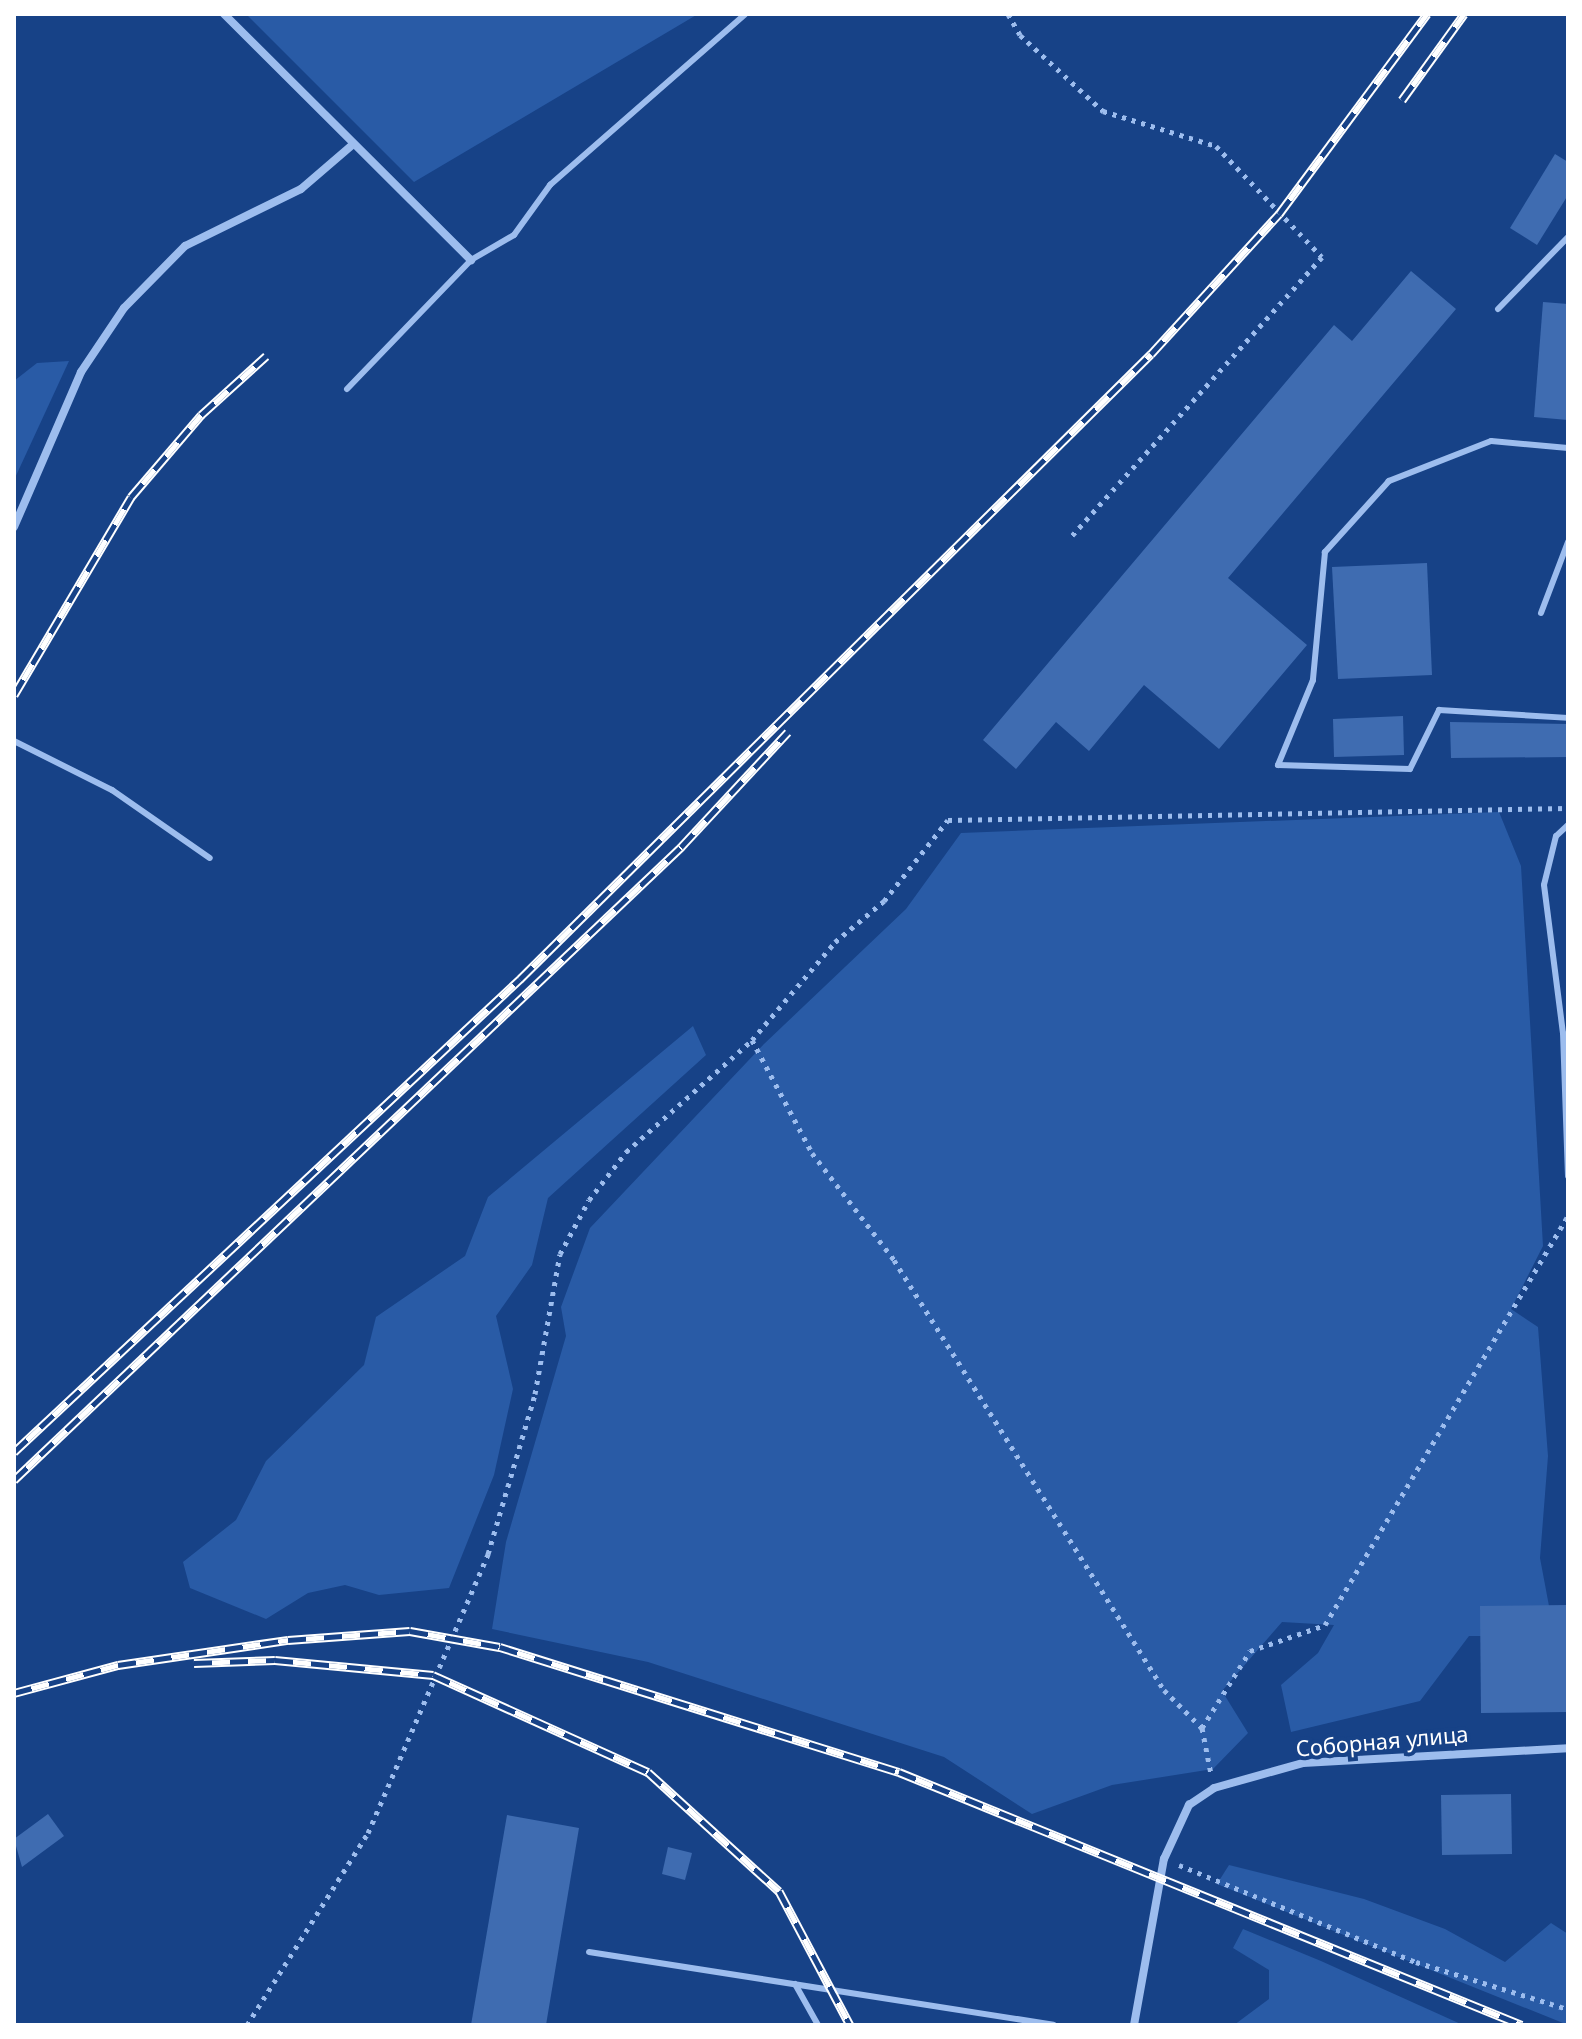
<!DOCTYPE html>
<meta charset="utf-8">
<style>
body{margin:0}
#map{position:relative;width:1582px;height:2039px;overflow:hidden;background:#174287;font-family:"Noto Sans",sans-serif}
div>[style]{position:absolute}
.green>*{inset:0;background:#295ba6}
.building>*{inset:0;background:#3f6cb1}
.path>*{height:5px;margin-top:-2.5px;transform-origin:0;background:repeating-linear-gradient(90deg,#9dbdee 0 4px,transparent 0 10px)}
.lane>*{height:6px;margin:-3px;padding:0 3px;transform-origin:3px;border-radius:3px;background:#9dbdee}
.street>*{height:8px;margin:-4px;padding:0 4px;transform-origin:4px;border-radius:4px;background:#9dbdee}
.rail>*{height:9px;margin-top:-4.5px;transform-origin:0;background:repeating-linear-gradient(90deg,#174287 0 18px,#fff 0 36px);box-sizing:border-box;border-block:2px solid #fff}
span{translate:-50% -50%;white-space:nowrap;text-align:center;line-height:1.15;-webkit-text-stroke:8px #174287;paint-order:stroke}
.street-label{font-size:22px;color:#fff}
.frame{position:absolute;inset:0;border:16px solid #fff;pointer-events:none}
</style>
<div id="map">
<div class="green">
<i style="clip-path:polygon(246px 14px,698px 14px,414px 182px)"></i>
<i style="clip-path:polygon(69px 361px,14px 480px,14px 381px,37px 363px)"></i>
<i style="clip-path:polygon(1499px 812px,1521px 866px,1543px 1246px,1511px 1309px,1538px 1327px,1548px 1456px,1540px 1558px,1549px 1606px,1521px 1636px,1469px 1636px,1420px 1701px,1291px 1732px,1281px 1685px,1318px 1653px,1334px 1625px,1282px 1622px,1222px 1691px,1248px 1733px,1213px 1769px,1112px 1785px,1032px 1814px,944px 1757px,648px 1662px,492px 1629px,506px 1542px,566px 1336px,561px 1307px,590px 1228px,764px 1044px,906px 909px,961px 833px)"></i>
<i style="clip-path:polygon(693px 1026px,706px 1055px,548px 1198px,532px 1265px,496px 1316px,513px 1389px,494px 1475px,449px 1588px,379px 1595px,345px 1585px,308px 1593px,266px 1619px,190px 1588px,183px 1562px,236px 1520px,266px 1461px,364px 1365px,376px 1317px,465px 1256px,488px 1197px)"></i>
<i style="clip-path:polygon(1229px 1865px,1364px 1899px,1445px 1929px,1505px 1962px,1551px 1923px,1568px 1934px,1568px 2025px,1217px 1884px)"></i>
<i style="clip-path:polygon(1243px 1929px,1321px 1961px,1463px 2025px,1234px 2025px,1269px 1999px,1269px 1970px,1233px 1948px)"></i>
</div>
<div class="building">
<i style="clip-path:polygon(1555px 154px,1568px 162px,1568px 195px,1537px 245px,1510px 228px)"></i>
<i style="clip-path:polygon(1411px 271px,1456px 309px,1228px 578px,1307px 645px,1219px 749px,1144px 685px,1089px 751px,1056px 722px,1016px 769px,983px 740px,1334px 325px,1352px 341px)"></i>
<i style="clip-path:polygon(1543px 302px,1568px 304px,1568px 420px,1534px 417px)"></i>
<i style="clip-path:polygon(1427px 563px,1432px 675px,1338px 679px,1332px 567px)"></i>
<i style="clip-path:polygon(1403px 716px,1404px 755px,1334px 757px,1333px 719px)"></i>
<i style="clip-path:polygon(1450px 722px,1568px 724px,1568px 757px,1451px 758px)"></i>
<i style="clip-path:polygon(1568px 1605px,1568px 1712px,1481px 1713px,1480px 1606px)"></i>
<i style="clip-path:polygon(1511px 1794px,1512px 1854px,1442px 1855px,1441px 1795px)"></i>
<i style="clip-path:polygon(48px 1814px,64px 1836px,22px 1867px,14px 1839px)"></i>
<i style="clip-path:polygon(507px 1815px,579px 1828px,546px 2025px,471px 2025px)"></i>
<i style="clip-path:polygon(668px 1847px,692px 1853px,685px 1880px,662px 1874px)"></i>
</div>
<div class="path">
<i style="left:1008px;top:14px;width:24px;rotate:60deg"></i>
<i style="left:1020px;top:35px;width:113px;rotate:42.5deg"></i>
<i style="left:1103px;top:111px;width:118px;rotate:17.2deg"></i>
<i style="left:1216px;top:146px;width:153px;rotate:46.3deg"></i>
<i style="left:1322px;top:257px;width:379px;rotate:131.9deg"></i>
<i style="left:752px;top:1040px;width:128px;rotate:62deg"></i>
<i style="left:812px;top:1153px;width:135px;rotate:52.5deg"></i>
<i style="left:894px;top:1260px;width:508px;rotate:57.88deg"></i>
<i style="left:1164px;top:1690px;width:54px;rotate:45deg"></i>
<i style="left:1202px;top:1728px;width:47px;rotate:78.9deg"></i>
<i style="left:1202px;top:1728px;width:91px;rotate:-58.1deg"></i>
<i style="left:1250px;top:1651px;width:79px;rotate:-19.1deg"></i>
<i style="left:1325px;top:1625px;width:477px;rotate:-59.3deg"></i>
<i style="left:1179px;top:1865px;width:256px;rotate:22.3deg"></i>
<i style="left:1416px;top:1962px;width:159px;rotate:17.2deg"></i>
<i style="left:247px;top:2025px;width:227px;rotate:-57.8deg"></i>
<i style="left:368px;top:1833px;width:304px;rotate:-66.7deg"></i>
<i style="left:488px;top:1554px;width:167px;rotate:-73.6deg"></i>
<i style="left:535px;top:1394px;width:142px;rotate:-79.9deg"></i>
<i style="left:560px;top:1254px;width:61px;rotate:-61.8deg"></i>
<i style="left:589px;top:1200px;width:61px;rotate:-52.4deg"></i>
<i style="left:626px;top:1152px;width:169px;rotate:-41.6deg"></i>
<i style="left:752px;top:1040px;width:128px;rotate:-49.7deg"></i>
<i style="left:835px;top:942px;width:64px;rotate:-39.9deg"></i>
<i style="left:884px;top:901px;width:103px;rotate:-51.7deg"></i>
<i style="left:948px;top:820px;width:620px;rotate:-1.11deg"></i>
</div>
<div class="lane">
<i style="left:1498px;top:309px;width:100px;rotate:-45.8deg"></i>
<i style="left:347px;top:389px;width:179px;rotate:-46.1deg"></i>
<i style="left:471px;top:260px;width:50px;rotate:-30.2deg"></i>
<i style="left:514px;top:235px;width:62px;rotate:-54.2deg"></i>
<i style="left:550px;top:185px;width:259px;rotate:-41.2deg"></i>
<i style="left:1568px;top:448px;width:77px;rotate:-174.8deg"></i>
<i style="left:1491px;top:441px;width:110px;rotate:158.6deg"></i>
<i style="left:1389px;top:481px;width:96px;rotate:132deg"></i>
<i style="left:1325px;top:552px;width:129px;rotate:95.4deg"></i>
<i style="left:1313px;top:680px;width:92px;rotate:112.4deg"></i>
<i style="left:1278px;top:765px;width:132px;rotate:1.7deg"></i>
<i style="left:1410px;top:769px;width:66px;rotate:-63.8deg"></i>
<i style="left:1439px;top:710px;width:129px;rotate:3.5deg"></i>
<i style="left:1541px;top:613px;width:76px;rotate:-69.2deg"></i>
<i style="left:14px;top:741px;width:110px;rotate:26.6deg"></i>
<i style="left:112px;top:790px;width:119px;rotate:34.8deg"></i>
<i style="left:1568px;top:825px;width:16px;rotate:137deg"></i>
<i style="left:1556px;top:836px;width:50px;rotate:103.8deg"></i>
<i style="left:1544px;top:885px;width:149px;rotate:82.7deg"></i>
<i style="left:1563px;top:1033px;width:143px;rotate:88deg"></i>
<i style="left:589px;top:1952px;width:470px;rotate:8.9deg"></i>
<i style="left:795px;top:1984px;width:47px;rotate:60.7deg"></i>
</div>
<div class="street">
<i style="left:224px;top:14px;width:349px;rotate:44.9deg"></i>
<i style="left:14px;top:527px;width:169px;rotate:-66.6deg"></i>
<i style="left:81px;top:372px;width:77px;rotate:-56.1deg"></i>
<i style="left:124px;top:308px;width:87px;rotate:-45.5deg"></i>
<i style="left:185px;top:246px;width:129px;rotate:-26.2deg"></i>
<i style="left:301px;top:189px;width:66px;rotate:-40.7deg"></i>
<i style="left:1134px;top:2025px;width:169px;rotate:-79.8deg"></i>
<i style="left:1164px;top:1859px;width:60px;rotate:-65.2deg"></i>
<i style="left:1189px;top:1805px;width:30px;rotate:-34deg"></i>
<i style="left:1214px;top:1788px;width:92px;rotate:-15.7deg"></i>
<i style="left:1303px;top:1763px;width:265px;rotate:-3.2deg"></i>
</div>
<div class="rail">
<i style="left:1402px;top:100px;width:106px;rotate:-54.2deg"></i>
<i style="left:14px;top:695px;width:230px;rotate:-59.4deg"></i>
<i style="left:131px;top:497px;width:108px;rotate:-49.5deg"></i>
<i style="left:201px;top:415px;width:88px;rotate:-42.2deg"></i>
<i style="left:14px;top:1452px;width:693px;rotate:-43.07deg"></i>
<i style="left:520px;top:979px;width:888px;rotate:-44.73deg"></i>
<i style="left:1151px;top:354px;width:190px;rotate:-47.6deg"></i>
<i style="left:1279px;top:214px;width:249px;rotate:-53.5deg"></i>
<i style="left:14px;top:1480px;width:920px;rotate:-43.5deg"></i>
<i style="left:681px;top:847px;width:157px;rotate:-47.1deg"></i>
<i style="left:194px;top:1663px;width:81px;rotate:-2.1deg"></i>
<i style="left:275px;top:1660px;width:159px;rotate:5.4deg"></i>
<i style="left:433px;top:1675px;width:236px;rotate:24.3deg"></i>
<i style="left:648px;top:1772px;width:177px;rotate:42.3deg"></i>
<i style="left:779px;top:1891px;width:152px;rotate:62.1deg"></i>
<i style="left:14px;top:1693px;width:108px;rotate:-15.1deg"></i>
<i style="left:118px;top:1665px;width:172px;rotate:-8.4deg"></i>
<i style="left:288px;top:1640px;width:122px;rotate:-4.2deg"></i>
<i style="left:410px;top:1631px;width:91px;rotate:10.1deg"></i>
<i style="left:500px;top:1647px;width:418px;rotate:17.4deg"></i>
<i style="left:899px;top:1772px;width:672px;rotate:22.1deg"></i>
</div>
<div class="street-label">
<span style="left:1382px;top:1741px;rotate:-5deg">Соборная улица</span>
</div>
<div class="frame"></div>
</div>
